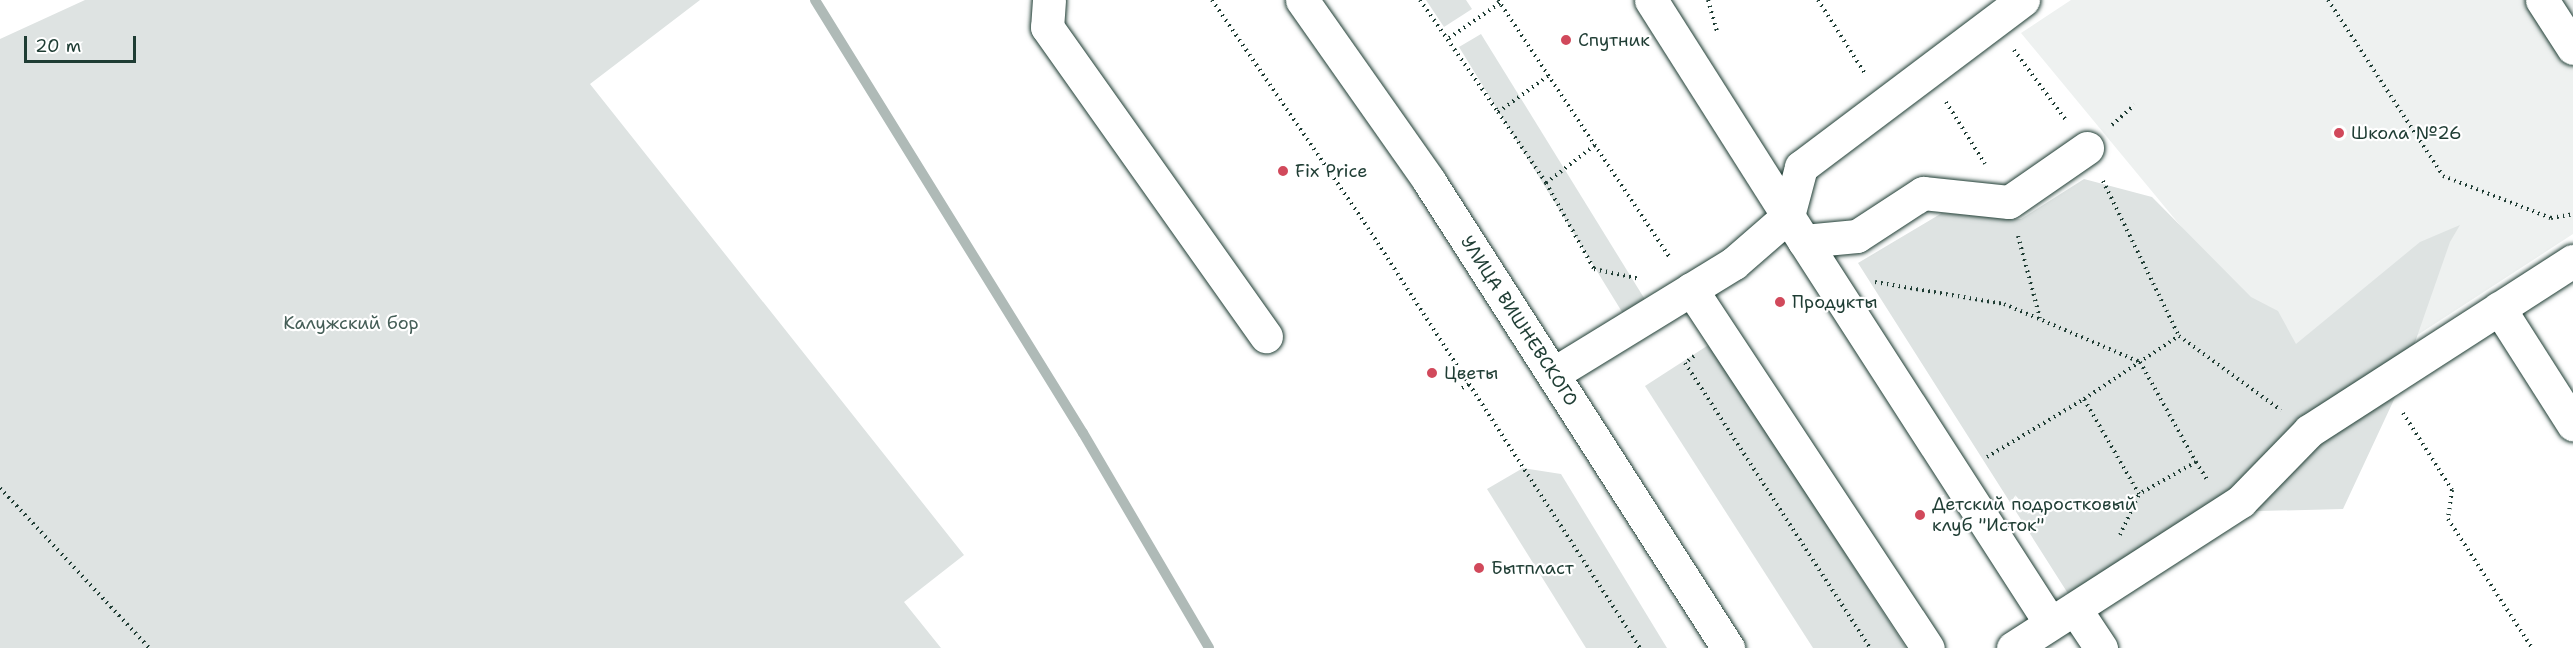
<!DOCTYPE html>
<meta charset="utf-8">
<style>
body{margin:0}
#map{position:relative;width:2573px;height:648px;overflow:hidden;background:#fff;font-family:"Shantell Sans",sans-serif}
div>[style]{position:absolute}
.built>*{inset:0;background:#eef1f0}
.green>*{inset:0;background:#dee3e2}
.stream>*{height:10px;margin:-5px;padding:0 5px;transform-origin:5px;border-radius:5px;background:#afbab7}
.path>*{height:4px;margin-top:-2px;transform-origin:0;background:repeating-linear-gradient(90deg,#1f3d34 0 1.5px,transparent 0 6px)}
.roads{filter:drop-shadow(0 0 2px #1f3d34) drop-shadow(0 0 2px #1f3d34)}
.minor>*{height:33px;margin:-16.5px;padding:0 16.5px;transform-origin:16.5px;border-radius:16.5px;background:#fff}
.dots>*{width:16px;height:16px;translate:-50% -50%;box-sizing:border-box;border:3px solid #fff;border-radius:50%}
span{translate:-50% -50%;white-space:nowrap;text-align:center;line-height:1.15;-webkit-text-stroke:4.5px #fff;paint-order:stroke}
.poi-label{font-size:18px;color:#1f3d34}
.left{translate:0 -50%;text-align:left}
.street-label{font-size:18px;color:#1f3d34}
.park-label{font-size:18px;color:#455e57}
.scale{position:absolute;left:24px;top:36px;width:112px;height:27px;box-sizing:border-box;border:3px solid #1f3d34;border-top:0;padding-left:8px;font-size:18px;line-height:21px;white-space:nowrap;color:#1f3d34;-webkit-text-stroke:4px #fff;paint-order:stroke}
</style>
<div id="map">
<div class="built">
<i style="clip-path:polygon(2071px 0,2573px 0,2573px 234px,2322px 397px,2021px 33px)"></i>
</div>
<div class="green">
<i style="clip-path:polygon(85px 0,700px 0,590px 84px,964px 555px,904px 602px,941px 648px,0 648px,0 39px)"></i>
<i style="clip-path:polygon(1426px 0,1466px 0,1472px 9px,1444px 27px)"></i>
<i style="clip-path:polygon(1481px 34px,1649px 306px,1627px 320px,1459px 47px)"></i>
<i style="clip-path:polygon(2084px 179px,2152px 197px,2251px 297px,2278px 311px,2296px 344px,2420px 242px,2460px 225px,2450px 242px,2398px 391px,2343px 509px,2221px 512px,2074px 603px,1858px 263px,1942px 213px,2021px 219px)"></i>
<i style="clip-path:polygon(1710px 344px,1906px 648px,1813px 648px,1645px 386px)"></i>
<i style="clip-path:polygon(1523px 468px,1561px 474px,1667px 648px,1586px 648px,1487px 489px)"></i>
</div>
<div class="stream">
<i style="left:815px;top:0;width:509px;rotate:58.25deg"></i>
<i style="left:1083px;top:433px;width:249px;rotate:59.6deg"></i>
</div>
<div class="path">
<i style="left:1212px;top:0;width:276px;rotate:55.6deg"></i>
<i style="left:1368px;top:228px;width:500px;rotate:57.07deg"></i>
<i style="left:1420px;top:0;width:136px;rotate:55.1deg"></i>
<i style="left:1498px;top:0;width:311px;rotate:56.3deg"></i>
<i style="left:1708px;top:0;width:35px;rotate:74deg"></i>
<i style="left:1818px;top:0;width:89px;rotate:57.4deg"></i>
<i style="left:2328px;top:0;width:210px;rotate:56.8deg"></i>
<i style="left:2443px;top:176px;width:116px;rotate:21.3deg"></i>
<i style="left:2551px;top:218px;width:22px;rotate:-10deg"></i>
<i style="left:1449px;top:38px;width:62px;rotate:-34.5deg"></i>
<i style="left:2014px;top:50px;width:86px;rotate:53.5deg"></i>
<i style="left:1548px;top:76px;width:62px;rotate:144.2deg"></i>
<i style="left:1498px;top:112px;width:86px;rotate:55.9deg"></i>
<i style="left:1546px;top:183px;width:62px;rotate:-37.8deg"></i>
<i style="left:1946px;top:102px;width:73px;rotate:57.8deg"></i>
<i style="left:2112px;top:125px;width:30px;rotate:-42deg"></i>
<i style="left:2103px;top:181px;width:173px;rotate:63.9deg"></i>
<i style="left:2179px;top:336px;width:126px;rotate:36deg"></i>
<i style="left:1546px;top:183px;width:98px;rotate:60.8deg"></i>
<i style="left:1594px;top:269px;width:47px;rotate:12.3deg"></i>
<i style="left:2018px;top:236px;width:85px;rotate:75deg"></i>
<i style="left:1875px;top:282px;width:131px;rotate:9.7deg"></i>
<i style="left:2004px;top:304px;width:148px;rotate:23.1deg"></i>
<i style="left:2140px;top:362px;width:115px;rotate:60.8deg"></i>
<i style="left:2196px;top:462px;width:65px;rotate:150.7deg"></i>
<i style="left:1694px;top:356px;width:11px;rotate:142deg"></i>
<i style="left:1685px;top:363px;width:340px;rotate:57deg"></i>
<i style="left:1462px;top:388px;width:9px;rotate:-27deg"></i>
<i style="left:2403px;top:413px;width:91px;rotate:57.5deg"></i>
<i style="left:2452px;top:490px;width:29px;rotate:98deg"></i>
<i style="left:2448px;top:519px;width:154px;rotate:56.9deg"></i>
<i style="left:1987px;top:457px;width:113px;rotate:-30.9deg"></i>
<i style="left:2196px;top:462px;width:22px;rotate:58deg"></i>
<i style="left:0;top:488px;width:219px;rotate:47deg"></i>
<i style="left:2120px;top:535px;width:45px;rotate:-65.1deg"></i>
<i style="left:2139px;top:494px;width:110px;rotate:-120.1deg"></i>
<i style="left:2084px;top:399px;width:114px;rotate:-33.6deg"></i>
</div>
<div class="roads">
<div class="minor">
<i style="left:1049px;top:0;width:27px;rotate:94deg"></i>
<i style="left:1047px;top:27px;width:379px;rotate:54.7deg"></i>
<i style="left:1302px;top:0;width:221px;rotate:54.9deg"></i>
<i style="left:1429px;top:181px;width:555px;rotate:57.37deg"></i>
<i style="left:1651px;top:0;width:285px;rotate:57.6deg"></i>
<i style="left:1804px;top:241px;width:53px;rotate:-5.4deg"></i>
<i style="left:1857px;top:236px;width:79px;rotate:-33.1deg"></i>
<i style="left:1923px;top:193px;width:86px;rotate:6deg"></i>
<i style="left:2009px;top:202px;width:95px;rotate:-34.7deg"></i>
<i style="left:2542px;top:0;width:57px;rotate:57.1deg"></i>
<i style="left:1804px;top:241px;width:454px;rotate:57.2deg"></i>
<i style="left:1691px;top:289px;width:430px;rotate:56.6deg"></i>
<i style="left:2499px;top:308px;width:138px;rotate:57.5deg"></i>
<i style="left:1553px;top:374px;width:212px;rotate:-31.5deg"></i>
<i style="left:1734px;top:263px;width:72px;rotate:-41deg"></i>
<i style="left:1788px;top:216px;width:51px;rotate:-75.1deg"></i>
<i style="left:1801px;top:167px;width:278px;rotate:-37deg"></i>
<i style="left:2075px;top:609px;width:47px;rotate:56.3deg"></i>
<i style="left:2013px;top:648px;width:271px;rotate:-32.8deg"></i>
<i style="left:2241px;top:501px;width:98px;rotate:-45.8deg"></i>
<i style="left:2309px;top:431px;width:314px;rotate:-32.8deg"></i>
</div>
</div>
<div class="dots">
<i style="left:1566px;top:40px;background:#d1495b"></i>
<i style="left:2339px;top:133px;background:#d1495b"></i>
<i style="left:1283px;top:171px;background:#d1495b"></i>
<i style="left:1780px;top:302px;background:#d1495b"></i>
<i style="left:1432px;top:373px;background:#d1495b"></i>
<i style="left:1920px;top:515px;background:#d1495b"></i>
<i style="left:1479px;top:568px;background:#d1495b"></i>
</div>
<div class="poi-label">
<span class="left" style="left:1578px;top:40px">Спутник</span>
<span class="left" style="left:2351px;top:133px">Школа №26</span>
<span class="left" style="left:1295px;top:171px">Fix Price</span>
<span class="left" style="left:1792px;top:302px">Продукты</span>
<span class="left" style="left:1444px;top:373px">Цветы</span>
<span class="left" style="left:1932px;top:515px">Детский подростковый<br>клуб "Исток"</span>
<span class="left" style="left:1491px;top:568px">Бытпласт</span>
</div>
<div class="street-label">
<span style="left:1519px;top:321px;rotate:57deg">УЛИЦА ВИШНЕВСКОГО</span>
</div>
<div class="park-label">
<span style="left:351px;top:323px">Калужский бор</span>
</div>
<div class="scale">20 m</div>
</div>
